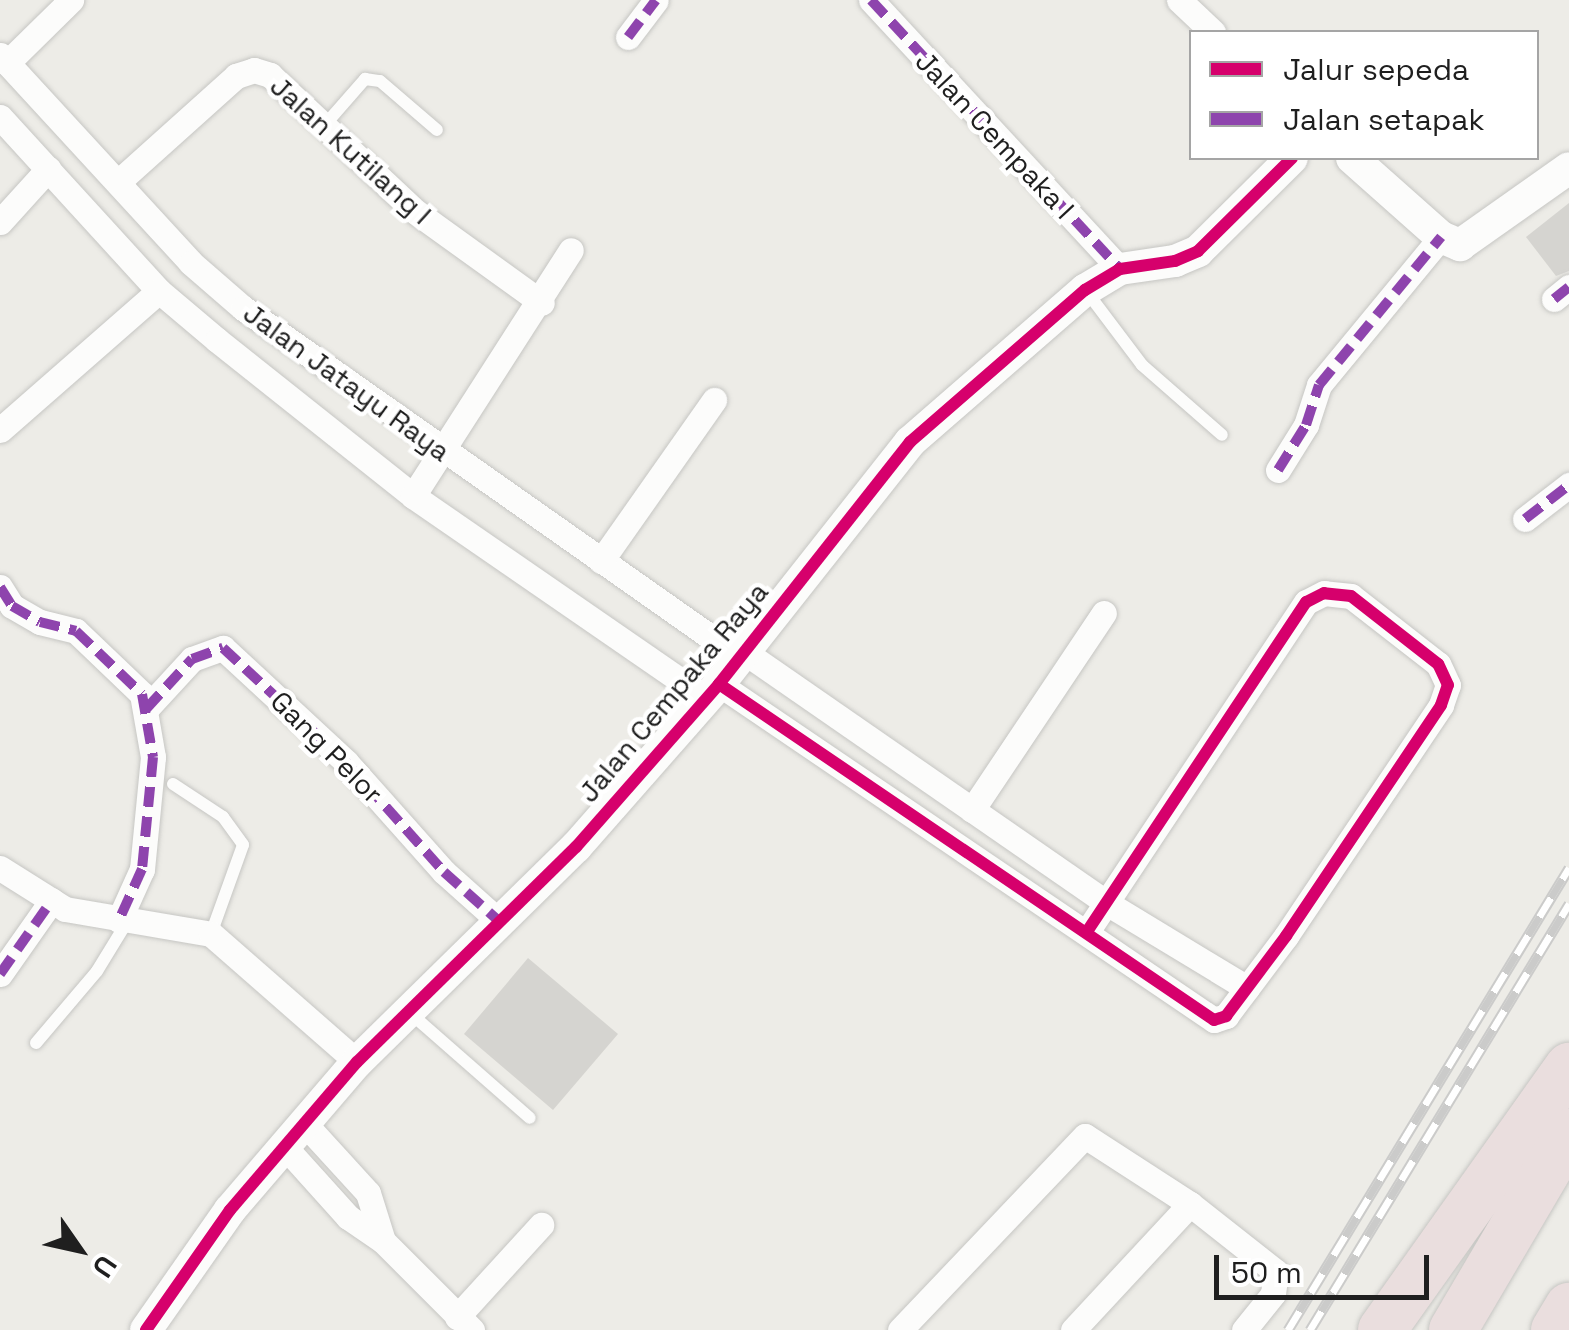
<!DOCTYPE html>
<style>
body{margin:0}
#map{position:relative;width:1569px;height:1330px;overflow:hidden;background:#edece7;font-family:"Space Grotesk",sans-serif}
div>[style]{position:absolute}
.building>*{inset:0;background:#d5d4d0}
.roads{filter:drop-shadow(0 0 2px #c6c6c3) drop-shadow(0 0 2px #c6c6c3)}
.service>*{height:12px;margin:-6px;padding:0 6px;transform-origin:6px;border-radius:6px;background:#fcfcfb}
.minor>*{height:25px;margin:-12.5px;padding:0 12.5px;transform-origin:12.5px;border-radius:12.5px;background:#fcfcfb}
.tertiary>*{height:32px;margin:-16px;padding:0 16px;transform-origin:16px;border-radius:16px;background:#fcfcfb}
.motorway>*{height:48px;margin:-24px;padding:0 24px;transform-origin:24px;border-radius:24px;background:#eadede}
.rail>*{height:11px;margin-top:-5.5px;transform-origin:0;background:repeating-linear-gradient(90deg,#fff 0 22px,#cbcbca 0 44px);box-sizing:border-box;border-block:2px solid #cbcbca}
.quiet>*{height:10px;margin-top:-5px;transform-origin:0;background:repeating-linear-gradient(90deg,#8e44ad 0 20px,transparent 0 30px)}
.cycleway>*{height:12px;margin:-6px;padding:0 6px;transform-origin:6px;border-radius:6px;background:#d6006c}
span{translate:-50% -50%;white-space:nowrap;text-align:center;line-height:1.15;-webkit-text-stroke:9px #fff;paint-order:stroke}
.street-label{font-size:28px;color:#1f1f1f}
.legend{position:absolute;left:1189px;top:30px;width:350px;height:130px;box-sizing:border-box;background:#fff;border:2px solid #a5a5a5;margin:0;padding:12px 18px;list-style:none;font-size:30px;color:#1f1f1f}
.legend li{display:flex;align-items:center;gap:20px;height:50px}
.legend b{width:50px;border:2px solid #a5a5a5}
.north{position:absolute;left:30px;top:1200px;width:100px;height:100px;-webkit-text-stroke:8px #fff;paint-order:stroke;rotate:124deg;font-size:28px;font-weight:700;line-height:40px;text-align:center;color:#1f1f1f}
.north::after{content:'';display:block;margin:auto;width:35px;height:45px;background:#1f1f1f;clip-path:polygon(50% 0,100% 100%,50% 72%,0 100%)}
.scale{position:absolute;left:1214px;top:1255px;width:215px;height:45px;box-sizing:border-box;border:5px solid #1f1f1f;border-top:0;padding-left:12px;font-size:30px;line-height:35px;white-space:nowrap;color:#1f1f1f;-webkit-text-stroke:8px #fff;paint-order:stroke}
</style>
<div id="map">
<div class="building">
<i style="clip-path:polygon(1569px 203px,1569px 271px,1556px 276px,1526px 237px)"></i>
<i style="clip-path:polygon(528px 958px,618px 1034px,553px 1110px,464px 1034px)"></i>
</div>
<div class="roads">
<div class="service">
<i style="left:323px;top:127px;width:64px;rotate:-48.8deg"></i>
<i style="left:365px;top:79px;width:15px;rotate:8deg"></i>
<i style="left:380px;top:81px;width:75px;rotate:40.7deg"></i>
<i style="left:1087px;top:292px;width:91px;rotate:53deg"></i>
<i style="left:1142px;top:365px;width:106px;rotate:41.2deg"></i>
<i style="left:173px;top:784px;width:60px;rotate:33.4deg"></i>
<i style="left:223px;top:817px;width:34px;rotate:54deg"></i>
<i style="left:243px;top:845px;width:95px;rotate:109.8deg"></i>
<i style="left:410px;top:1013px;width:159px;rotate:41.2deg"></i>
<i style="left:36px;top:1043px;width:94px;rotate:-49.7deg"></i>
<i style="left:97px;top:971px;width:57px;rotate:-58.5deg"></i>
</div>
<div class="minor">
<i style="left:871px;top:0;width:367px;rotate:47.2deg"></i>
<i style="left:1179px;top:0;width:47px;rotate:43.3deg"></i>
<i style="left:628px;top:37px;width:46px;rotate:-52.9deg"></i>
<i style="left:0;top:55px;width:282px;rotate:47.4deg"></i>
<i style="left:191px;top:263px;width:69px;rotate:40.9deg"></i>
<i style="left:243px;top:308px;width:606px;rotate:35.13deg"></i>
<i style="left:7px;top:63px;width:90px;rotate:-44.5deg"></i>
<i style="left:0;top:117px;width:236px;rotate:47.6deg"></i>
<i style="left:159px;top:291px;width:76px;rotate:40.2deg"></i>
<i style="left:217px;top:340px;width:251px;rotate:38.5deg"></i>
<i style="left:413px;top:496px;width:356px;rotate:34.6deg"></i>
<i style="left:118px;top:182px;width:159px;rotate:-41.9deg"></i>
<i style="left:236px;top:76px;width:19px;rotate:-18deg"></i>
<i style="left:254px;top:70px;width:17px;rotate:17deg"></i>
<i style="left:270px;top:75px;width:200px;rotate:43.2deg"></i>
<i style="left:416px;top:212px;width:155px;rotate:35.8deg"></i>
<i style="left:0;top:222px;width:72px;rotate:-47.8deg"></i>
<i style="left:1554px;top:299px;width:19px;rotate:-39deg"></i>
<i style="left:0;top:430px;width:211px;rotate:-41.2deg"></i>
<i style="left:1278px;top:470px;width:53px;rotate:-58.1deg"></i>
<i style="left:1306px;top:425px;width:42px;rotate:-72deg"></i>
<i style="left:1319px;top:385px;width:192px;rotate:-50.5deg"></i>
<i style="left:413px;top:496px;width:292px;rotate:-57.3deg"></i>
<i style="left:1525px;top:519px;width:56px;rotate:-37.7deg"></i>
<i style="left:601px;top:561px;width:197px;rotate:-54.9deg"></i>
<i style="left:0;top:587px;width:22px;rotate:58deg"></i>
<i style="left:12px;top:606px;width:32px;rotate:30deg"></i>
<i style="left:40px;top:622px;width:37px;rotate:14deg"></i>
<i style="left:76px;top:631px;width:91px;rotate:43.7deg"></i>
<i style="left:142px;top:694px;width:64px;rotate:80.1deg"></i>
<i style="left:153px;top:757px;width:113px;rotate:95.6deg"></i>
<i style="left:142px;top:869px;width:56px;rotate:114.3deg"></i>
<i style="left:743px;top:651px;width:441px;rotate:34.7deg"></i>
<i style="left:1105px;top:902px;width:166px;rotate:31.2deg"></i>
<i style="left:719px;top:684px;width:598px;rotate:34.17deg"></i>
<i style="left:1214px;top:1020px;width:13px;rotate:-18deg"></i>
<i style="left:1226px;top:1016px;width:100px;rotate:-53.1deg"></i>
<i style="left:1286px;top:936px;width:278px;rotate:-56.1deg"></i>
<i style="left:1441px;top:705px;width:21px;rotate:-71deg"></i>
<i style="left:1448px;top:685px;width:23px;rotate:-115deg"></i>
<i style="left:1438px;top:664px;width:110px;rotate:-142deg"></i>
<i style="left:1351px;top:596px;width:27px;rotate:-174deg"></i>
<i style="left:1324px;top:593px;width:20px;rotate:153deg"></i>
<i style="left:1306px;top:602px;width:395px;rotate:123.6deg"></i>
<i style="left:146px;top:709px;width:68px;rotate:-47.4deg"></i>
<i style="left:192px;top:659px;width:33px;rotate:-20deg"></i>
<i style="left:223px;top:648px;width:168px;rotate:42.8deg"></i>
<i style="left:346px;top:762px;width:147px;rotate:48.3deg"></i>
<i style="left:444px;top:872px;width:75px;rotate:41.8deg"></i>
<i style="left:972px;top:810px;width:237px;rotate:-56.2deg"></i>
<i style="left:0;top:868px;width:77px;rotate:32.2deg"></i>
<i style="left:65px;top:909px;width:148px;rotate:9.7deg"></i>
<i style="left:211px;top:934px;width:194px;rotate:41.2deg"></i>
<i style="left:0;top:974px;width:90px;rotate:-54.9deg"></i>
<i style="left:305px;top:1124px;width:93px;rotate:47.6deg"></i>
<i style="left:368px;top:1193px;width:50px;rotate:72.6deg"></i>
<i style="left:285px;top:1147px;width:94px;rotate:48deg"></i>
<i style="left:348px;top:1217px;width:42px;rotate:34.4deg"></i>
<i style="left:383px;top:1241px;width:126px;rotate:45deg"></i>
<i style="left:457px;top:1317px;width:125px;rotate:-47.6deg"></i>
<i style="left:900px;top:1330px;width:268px;rotate:-46.4deg"></i>
<i style="left:1085px;top:1136px;width:125px;rotate:32.9deg"></i>
<i style="left:1190px;top:1204px;width:110px;rotate:38.3deg"></i>
<i style="left:1276px;top:1272px;width:22px;rotate:98deg"></i>
<i style="left:1273px;top:1294px;width:46px;rotate:128.9deg"></i>
<i style="left:1073px;top:1330px;width:172px;rotate:-47.1deg"></i>
</div>
<div class="tertiary">
<i style="left:1352px;top:158px;width:119px;rotate:41.6deg"></i>
<i style="left:1441px;top:237px;width:21px;rotate:23deg"></i>
<i style="left:1460px;top:245px;width:133px;rotate:-35.2deg"></i>
<i style="left:146px;top:1330px;width:146px;rotate:-55deg"></i>
<i style="left:230px;top:1210px;width:195px;rotate:-49.4deg"></i>
<i style="left:357px;top:1062px;width:307px;rotate:-44.5deg"></i>
<i style="left:576px;top:847px;width:217px;rotate:-48.7deg"></i>
<i style="left:719px;top:684px;width:308px;rotate:-51.7deg"></i>
<i style="left:910px;top:442px;width:232px;rotate:-41deg"></i>
<i style="left:1085px;top:290px;width:41px;rotate:-31deg"></i>
<i style="left:1120px;top:269px;width:56px;rotate:-8.3deg"></i>
<i style="left:1175px;top:261px;width:25px;rotate:-23deg"></i>
<i style="left:1198px;top:251px;width:132px;rotate:-44.7deg"></i>
</div>
<div class="motorway">
<i style="left:1382px;top:1330px;width:323px;rotate:-54.6deg"></i>
<i style="left:1453px;top:1330px;width:229px;rotate:-59.5deg"></i>
<i style="left:1555px;top:1330px;width:27px;rotate:-59deg"></i>
</div>
</div>
<div class="rail">
<i style="left:1288px;top:1330px;width:541px;rotate:-58.69deg"></i>
<i style="left:1310px;top:1330px;width:499px;rotate:-58.7deg"></i>
</div>
<div class="quiet">
<i style="left:871px;top:0;width:367px;rotate:47.2deg"></i>
<i style="left:628px;top:37px;width:46px;rotate:-52.9deg"></i>
<i style="left:1554px;top:299px;width:19px;rotate:-39deg"></i>
<i style="left:1278px;top:470px;width:53px;rotate:-58.1deg"></i>
<i style="left:1306px;top:425px;width:42px;rotate:-72deg"></i>
<i style="left:1319px;top:385px;width:192px;rotate:-50.5deg"></i>
<i style="left:1525px;top:519px;width:56px;rotate:-37.7deg"></i>
<i style="left:0;top:587px;width:22px;rotate:58deg"></i>
<i style="left:12px;top:606px;width:32px;rotate:30deg"></i>
<i style="left:40px;top:622px;width:37px;rotate:14deg"></i>
<i style="left:76px;top:631px;width:91px;rotate:43.7deg"></i>
<i style="left:142px;top:694px;width:64px;rotate:80.1deg"></i>
<i style="left:153px;top:757px;width:113px;rotate:95.6deg"></i>
<i style="left:142px;top:869px;width:56px;rotate:114.3deg"></i>
<i style="left:146px;top:709px;width:68px;rotate:-47.4deg"></i>
<i style="left:192px;top:659px;width:33px;rotate:-20deg"></i>
<i style="left:223px;top:648px;width:168px;rotate:42.8deg"></i>
<i style="left:346px;top:762px;width:147px;rotate:48.3deg"></i>
<i style="left:444px;top:872px;width:75px;rotate:41.8deg"></i>
<i style="left:0;top:974px;width:90px;rotate:-54.9deg"></i>
</div>
<div class="cycleway">
<i style="left:719px;top:684px;width:598px;rotate:34.17deg"></i>
<i style="left:1214px;top:1020px;width:13px;rotate:-18deg"></i>
<i style="left:1226px;top:1016px;width:100px;rotate:-53.1deg"></i>
<i style="left:1286px;top:936px;width:278px;rotate:-56.1deg"></i>
<i style="left:1441px;top:705px;width:21px;rotate:-71deg"></i>
<i style="left:1448px;top:685px;width:23px;rotate:-115deg"></i>
<i style="left:1438px;top:664px;width:110px;rotate:-142deg"></i>
<i style="left:1351px;top:596px;width:27px;rotate:-174deg"></i>
<i style="left:1324px;top:593px;width:20px;rotate:153deg"></i>
<i style="left:1306px;top:602px;width:395px;rotate:123.6deg"></i>
<i style="left:146px;top:1330px;width:146px;rotate:-55deg"></i>
<i style="left:230px;top:1210px;width:195px;rotate:-49.4deg"></i>
<i style="left:357px;top:1062px;width:307px;rotate:-44.5deg"></i>
<i style="left:576px;top:847px;width:217px;rotate:-48.7deg"></i>
<i style="left:719px;top:684px;width:308px;rotate:-51.7deg"></i>
<i style="left:910px;top:442px;width:232px;rotate:-41deg"></i>
<i style="left:1085px;top:290px;width:41px;rotate:-31deg"></i>
<i style="left:1120px;top:269px;width:56px;rotate:-8.3deg"></i>
<i style="left:1175px;top:261px;width:25px;rotate:-23deg"></i>
<i style="left:1198px;top:251px;width:132px;rotate:-44.7deg"></i>
</div>
<div class="street-label">
<span style="left:995px;top:135px;rotate:47deg">Jalan Cempaka I</span>
<span style="left:351px;top:150px;rotate:42deg">Jalan Kutilang I</span>
<span style="left:347px;top:382px;rotate:36deg">Jalan Jatayu Raya</span>
<span style="left:673px;top:692px;rotate:-50deg">Jalan Cempaka Raya</span>
<span style="left:327px;top:747px;rotate:45deg">Gang Pelor</span>
</div>
<ul class="legend">
<li><b style="height:12px;background:#d6006c"></b>Jalur sepeda</li>
<li><b style="height:12px;background:#8e44ad"></b>Jalan setapak</li>
</ul>
<div class="north">U</div>
<div class="scale">50 m</div>
</div>
